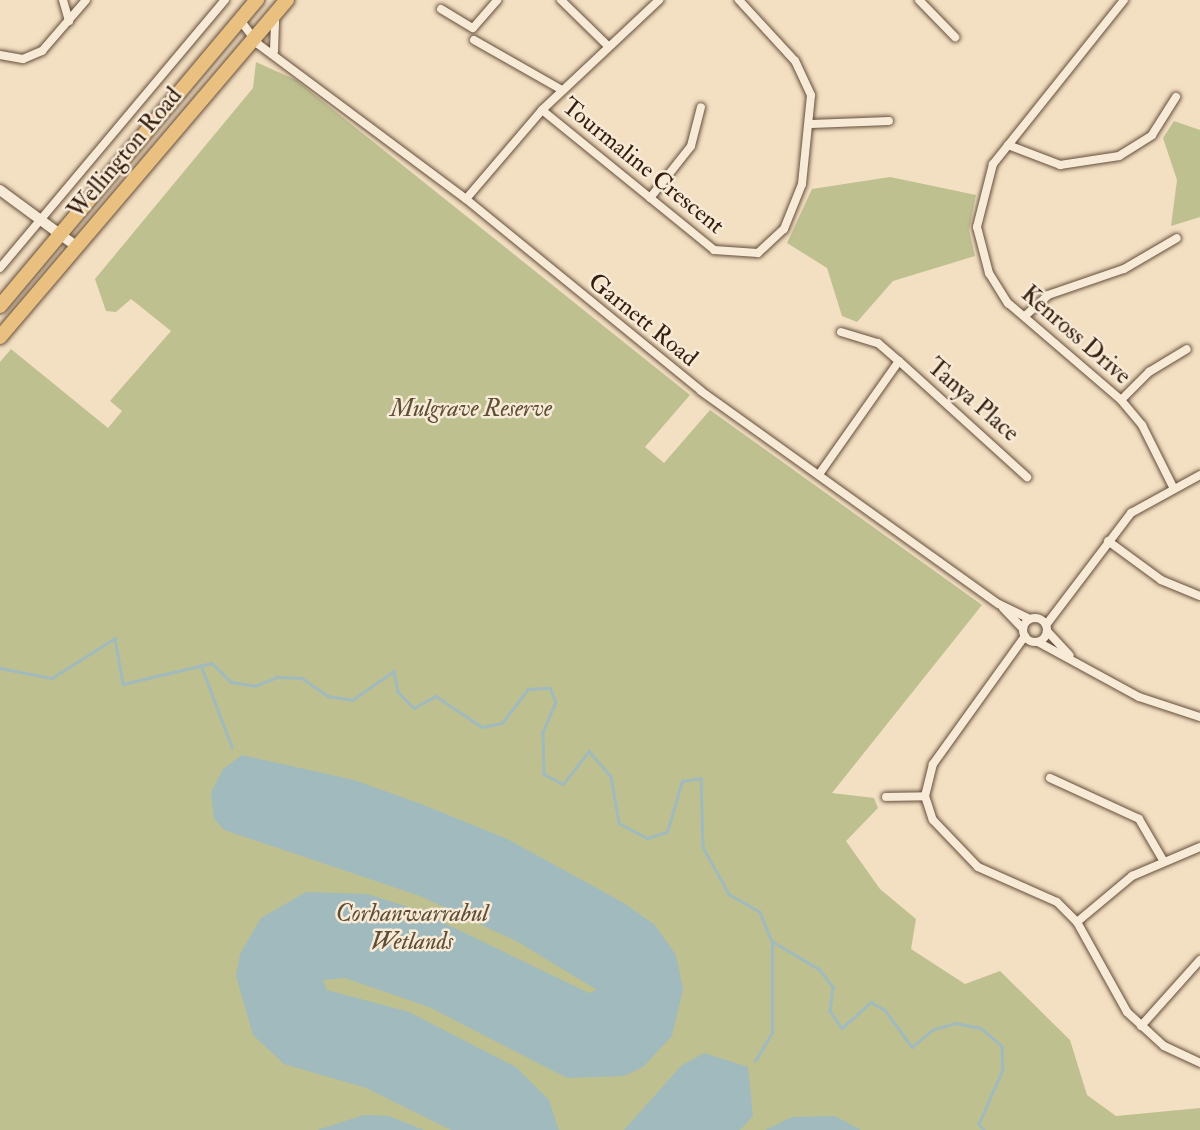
<!DOCTYPE html>
<style>
body{margin:0}
#map{position:relative;width:1200px;height:1130px;overflow:hidden;background:#f3dfc2;font-family:"IM FELL Double Pica",serif}
div>[style]{position:absolute}
.green>*{inset:0;background:#bfc090}
.water>*{inset:0;background:#a0babd}
.stream>*{height:2.5px;margin:-1.25px;padding:0 1.25px;transform-origin:1.25px;border-radius:1.25px;background:#a0babd}
.roads{filter:drop-shadow(0 0 2px #644e3b) drop-shadow(0 0 2px #644e3b)}
.street>*{height:8px;margin:-4px;padding:0 4px;transform-origin:4px;border-radius:4px;background:#f7ead7}
.street>.ring{margin:-4px;padding:0;box-sizing:content-box;background:none;border:8px solid #f7ead7;border-radius:50%}
.secondary>*{height:10px;margin:-5px;padding:0 5px;transform-origin:5px;border-radius:5px;background:#f7ead7}
.highway>*{height:14px;margin:-7px;padding:0 7px;transform-origin:7px;border-radius:7px;background:#eac081}
span{translate:-50% -50%;white-space:nowrap;text-align:center;line-height:1.15;-webkit-text-stroke:5px #f7ead7;paint-order:stroke}
.street-label{font-size:24px;color:#341d0e}
.park-label{font-size:24px;color:#5e4e35;font-style:italic}
</style>
<div id="map">
<div class="green">
<i style="clip-path:polygon(256px 62px,296px 80px,690px 395px,645px 447px,664px 463px,710px 410px,982px 605px,832px 793px,874px 798px,878px 808px,846px 841px,880px 889px,916px 919px,911px 949px,965px 984px,1000px 971px,1070px 1040px,1087px 1095px,1116px 1116px,1200px 1108px,1200px 1130px,0 1130px,0 362px,11px 349px,108px 428px,122px 411px,110px 401px,171px 331px,131px 299px,116px 312px,106px 311px,95px 279px,253px 88px)"></i>
<i style="clip-path:polygon(1174px 121px,1200px 130px,1200px 217px,1171px 226px,1177px 180px,1163px 138px)"></i>
<i style="clip-path:polygon(890px 177px,976px 195px,969px 230px,975px 256px,893px 281px,857px 322px,842px 316px,827px 268px,787px 243px,812px 189px)"></i>
</div>
<div class="water">
<i style="clip-path:polygon(242px 755px,354px 780px,424px 805px,507px 839px,624px 903px,655px 925px,676px 955px,683px 989px,672px 1036px,643px 1067px,624px 1076px,567px 1078px,429px 1007px,345px 978px,323px 980px,327px 990px,409px 1012px,516px 1067px,549px 1100px,559px 1130px,451px 1130px,366px 1088px,284px 1064px,253px 1035px,236px 976px,240px 954px,261px 918px,306px 892px,367px 894px,415px 909px,589px 993px,597px 990px,518px 942px,420px 896px,224px 830px,214px 819px,211px 793px,223px 769px)"></i>
<i style="clip-path:polygon(704px 1053px,748px 1067px,753px 1116px,740px 1130px,624px 1130px,681px 1066px)"></i>
<i style="clip-path:polygon(364px 1115px,389px 1116px,424px 1130px,317px 1130px)"></i>
<i style="clip-path:polygon(835px 1116px,861px 1130px,765px 1130px,792px 1117px)"></i>
</div>
<div class="stream">
<i style="left:201px;top:665px;width:88px;rotate:69.3deg"></i>
<i style="left:0;top:668px;width:53px;rotate:10.9deg"></i>
<i style="left:52px;top:678px;width:75px;rotate:-32.4deg"></i>
<i style="left:115px;top:638px;width:47px;rotate:80.1deg"></i>
<i style="left:123px;top:684px;width:91px;rotate:-13.3deg"></i>
<i style="left:212px;top:663px;width:27px;rotate:45deg"></i>
<i style="left:231px;top:682px;width:24px;rotate:9deg"></i>
<i style="left:255px;top:686px;width:24px;rotate:-22deg"></i>
<i style="left:277px;top:677px;width:25px;rotate:2deg"></i>
<i style="left:302px;top:678px;width:32px;rotate:35deg"></i>
<i style="left:328px;top:696px;width:24px;rotate:9deg"></i>
<i style="left:352px;top:700px;width:51px;rotate:-34.6deg"></i>
<i style="left:394px;top:671px;width:21px;rotate:79deg"></i>
<i style="left:398px;top:692px;width:23px;rotate:45deg"></i>
<i style="left:414px;top:708px;width:25px;rotate:-29deg"></i>
<i style="left:436px;top:696px;width:55px;rotate:34deg"></i>
<i style="left:482px;top:727px;width:20px;rotate:-11deg"></i>
<i style="left:502px;top:723px;width:43px;rotate:-52.6deg"></i>
<i style="left:528px;top:689px;width:22px;rotate:-3deg"></i>
<i style="left:550px;top:688px;width:15px;rotate:67deg"></i>
<i style="left:556px;top:702px;width:33px;rotate:113deg"></i>
<i style="left:543px;top:732px;width:42px;rotate:88.6deg"></i>
<i style="left:544px;top:774px;width:21px;rotate:28deg"></i>
<i style="left:563px;top:784px;width:42px;rotate:-51.8deg"></i>
<i style="left:589px;top:751px;width:33px;rotate:49deg"></i>
<i style="left:611px;top:776px;width:48px;rotate:80.3deg"></i>
<i style="left:619px;top:823px;width:32px;rotate:28deg"></i>
<i style="left:647px;top:838px;width:21px;rotate:-17deg"></i>
<i style="left:667px;top:832px;width:53px;rotate:-73.6deg"></i>
<i style="left:682px;top:781px;width:19px;rotate:-9deg"></i>
<i style="left:701px;top:778px;width:69px;rotate:88.3deg"></i>
<i style="left:703px;top:847px;width:54px;rotate:61deg"></i>
<i style="left:729px;top:894px;width:36px;rotate:30deg"></i>
<i style="left:760px;top:912px;width:31px;rotate:68deg"></i>
<i style="left:772px;top:941px;width:55px;rotate:30.8deg"></i>
<i style="left:819px;top:969px;width:23px;rotate:52deg"></i>
<i style="left:833px;top:987px;width:24px;rotate:97deg"></i>
<i style="left:830px;top:1011px;width:21px;rotate:55deg"></i>
<i style="left:842px;top:1028px;width:39px;rotate:-42deg"></i>
<i style="left:871px;top:1002px;width:16px;rotate:30deg"></i>
<i style="left:885px;top:1010px;width:46px;rotate:53.9deg"></i>
<i style="left:912px;top:1047px;width:26px;rotate:-40deg"></i>
<i style="left:932px;top:1030px;width:24px;rotate:-17deg"></i>
<i style="left:955px;top:1023px;width:26px;rotate:11deg"></i>
<i style="left:981px;top:1028px;width:28px;rotate:41deg"></i>
<i style="left:1002px;top:1046px;width:24px;rotate:88deg"></i>
<i style="left:1003px;top:1070px;width:59px;rotate:114deg"></i>
<i style="left:979px;top:1124px;width:8px;rotate:50deg"></i>
<i style="left:755px;top:1061px;width:33px;rotate:-59deg"></i>
<i style="left:772px;top:1033px;width:92px;rotate:-90deg"></i>
</div>
<div class="roads">
<div class="street">
<i style="left:63px;top:0;width:22px;rotate:74deg"></i>
<i style="left:561px;top:0;width:66px;rotate:44.4deg"></i>
<i style="left:919px;top:0;width:52px;rotate:45.8deg"></i>
<i style="left:1124px;top:0;width:210px;rotate:128.6deg"></i>
<i style="left:993px;top:164px;width:65px;rotate:104.3deg"></i>
<i style="left:977px;top:227px;width:48px;rotate:75.4deg"></i>
<i style="left:989px;top:273px;width:36px;rotate:58deg"></i>
<i style="left:1008px;top:303px;width:149px;rotate:40.6deg"></i>
<i style="left:1121px;top:400px;width:33px;rotate:50deg"></i>
<i style="left:1142px;top:425px;width:69px;rotate:63.4deg"></i>
<i style="left:441px;top:9px;width:37px;rotate:31deg"></i>
<i style="left:473px;top:28px;width:37px;rotate:-49deg"></i>
<i style="left:240px;top:20px;width:30px;rotate:53deg"></i>
<i style="left:258px;top:44px;width:259px;rotate:36.7deg"></i>
<i style="left:466px;top:199px;width:303px;rotate:39.2deg"></i>
<i style="left:701px;top:391px;width:366px;rotate:35.6deg"></i>
<i style="left:999px;top:604px;width:34px;rotate:26deg"></i>
<i style="left:474px;top:40px;width:101px;rotate:29.6deg"></i>
<i style="left:274px;top:51px;width:35px;rotate:-88deg"></i>
<i style="left:0;top:55px;width:23px;rotate:10deg"></i>
<i style="left:23px;top:59px;width:21px;rotate:-23deg"></i>
<i style="left:42px;top:51px;width:67px;rotate:-49.2deg"></i>
<i style="left:542px;top:110px;width:222px;rotate:39.1deg"></i>
<i style="left:714px;top:250px;width:44px;rotate:3.9deg"></i>
<i style="left:758px;top:253px;width:35px;rotate:-43deg"></i>
<i style="left:784px;top:229px;width:48px;rotate:-68.2deg"></i>
<i style="left:802px;top:184px;width:89px;rotate:-84.2deg"></i>
<i style="left:811px;top:95px;width:38px;rotate:-115deg"></i>
<i style="left:795px;top:61px;width:83px;rotate:-132.6deg"></i>
<i style="left:811px;top:124px;width:78px;rotate:-2.2deg"></i>
<i style="left:1008px;top:145px;width:56px;rotate:21deg"></i>
<i style="left:1060px;top:165px;width:60px;rotate:-8.7deg"></i>
<i style="left:1119px;top:156px;width:39px;rotate:-32deg"></i>
<i style="left:1152px;top:135px;width:45px;rotate:-57.7deg"></i>
<i style="left:650px;top:198px;width:66px;rotate:-51.7deg"></i>
<i style="left:691px;top:146px;width:40px;rotate:-75.6deg"></i>
<i style="left:466px;top:199px;width:117px;rotate:-49.5deg"></i>
<i style="left:542px;top:110px;width:161px;rotate:-43.2deg"></i>
<i style="left:0;top:268px;width:350px;rotate:-50deg"></i>
<i style="left:1025px;top:316px;width:31px;rotate:-42deg"></i>
<i style="left:1048px;top:295px;width:80px;rotate:-18.9deg"></i>
<i style="left:1124px;top:269px;width:61px;rotate:-30.3deg"></i>
<i style="left:841px;top:332px;width:39px;rotate:17deg"></i>
<i style="left:878px;top:343px;width:28px;rotate:41deg"></i>
<i style="left:1121px;top:400px;width:40px;rotate:-45deg"></i>
<i style="left:1149px;top:372px;width:44px;rotate:-31.2deg"></i>
<i style="left:820px;top:473px;width:137px;rotate:-54.8deg"></i>
<i style="left:899px;top:361px;width:173px;rotate:42.2deg"></i>
<i style="left:1108px;top:541px;width:66px;rotate:36.3deg"></i>
<i style="left:1161px;top:580px;width:42px;rotate:22.3deg"></i>
<i style="left:1003px;top:608px;width:29px;rotate:46deg"></i>
<i class="ring" style="left:1023px;top:618px;width:16px;height:16px"></i>
<i style="left:1046px;top:625px;width:141px;rotate:-52.8deg"></i>
<i style="left:1131px;top:513px;width:79px;rotate:-28.8deg"></i>
<i style="left:1047px;top:631px;width:33px;rotate:47deg"></i>
<i style="left:1025px;top:636px;width:158px;rotate:125.7deg"></i>
<i style="left:933px;top:764px;width:33px;rotate:104deg"></i>
<i style="left:925px;top:796px;width:25px;rotate:72deg"></i>
<i style="left:933px;top:820px;width:65px;rotate:46.2deg"></i>
<i style="left:978px;top:867px;width:86px;rotate:23.9deg"></i>
<i style="left:1057px;top:902px;width:28px;rotate:45deg"></i>
<i style="left:1077px;top:922px;width:103px;rotate:60.9deg"></i>
<i style="left:1127px;top:1012px;width:50px;rotate:42.6deg"></i>
<i style="left:1164px;top:1046px;width:40px;rotate:25deg"></i>
<i style="left:1038px;top:642px;width:115px;rotate:28.6deg"></i>
<i style="left:1139px;top:697px;width:64px;rotate:18.2deg"></i>
<i style="left:1050px;top:778px;width:98px;rotate:24.7deg"></i>
<i style="left:1139px;top:819px;width:48px;rotate:59.7deg"></i>
<i style="left:886px;top:797px;width:39px;rotate:-1deg"></i>
<i style="left:1077px;top:922px;width:72px;rotate:-39.9deg"></i>
<i style="left:1132px;top:876px;width:74px;rotate:-23.1deg"></i>
<i style="left:1141px;top:1026px;width:89px;rotate:-48.2deg"></i>
</div>
<div class="secondary">
<i style="left:0;top:190px;width:94px;rotate:36.4deg"></i>
</div>
<div class="highway">
<i style="left:0;top:306px;width:400px;rotate:-50deg"></i>
<i style="left:0;top:337px;width:443px;rotate:-49.6deg"></i>
</div>
</div>
<div class="street-label">
<span style="left:125px;top:153px;rotate:-50deg">Wellington Road</span>
<span style="left:643px;top:166px;rotate:39deg">Tourmaline Crescent</span>
<span style="left:643px;top:320px;rotate:39deg">Garnett Road</span>
<span style="left:1076px;top:335px;rotate:41deg">Kenross Drive</span>
<span style="left:973px;top:400px;rotate:41deg">Tanya Place</span>
</div>
<div class="park-label">
<span style="left:471px;top:409px">Mulgrave Reserve</span>
<span style="left:412px;top:928px">Corhanwarrabul<br>Wetlands</span>
</div>
</div>
